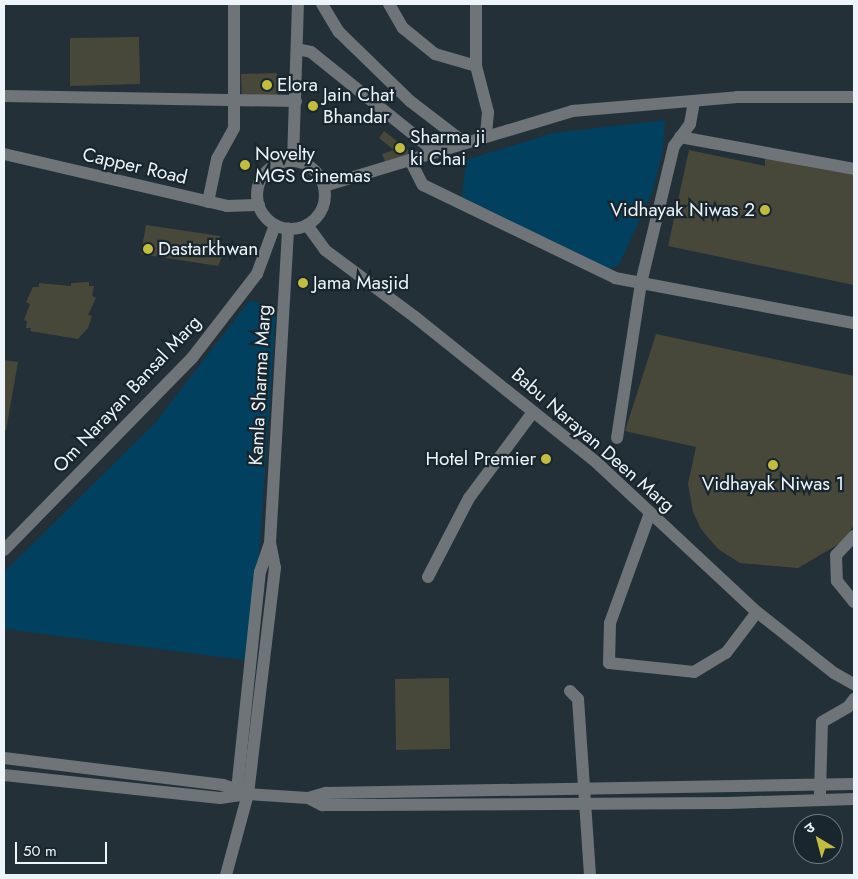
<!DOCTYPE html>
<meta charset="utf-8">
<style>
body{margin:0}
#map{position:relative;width:858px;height:879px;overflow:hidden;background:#233038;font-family:Jost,"Noto Sans Devanagari",sans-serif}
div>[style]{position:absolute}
.green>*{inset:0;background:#01405e}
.building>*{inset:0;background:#48483a}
.minor>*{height:12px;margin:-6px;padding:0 6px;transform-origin:6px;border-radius:6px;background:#6e7478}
.minor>.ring{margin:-6px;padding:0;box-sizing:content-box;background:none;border:12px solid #6e7478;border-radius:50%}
.dots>*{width:14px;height:14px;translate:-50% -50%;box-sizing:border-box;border:2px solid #19262e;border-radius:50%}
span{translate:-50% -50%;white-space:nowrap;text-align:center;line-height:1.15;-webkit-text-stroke:4.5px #19262e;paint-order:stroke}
.poi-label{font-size:19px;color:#edf5fa}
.left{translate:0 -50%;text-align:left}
.right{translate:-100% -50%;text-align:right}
.street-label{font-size:19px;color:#edf5fa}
.frame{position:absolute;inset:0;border:5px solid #edf5fa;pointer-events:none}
.north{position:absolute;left:793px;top:814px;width:50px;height:50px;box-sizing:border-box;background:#19262e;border:1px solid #6e7980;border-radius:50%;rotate:323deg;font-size:14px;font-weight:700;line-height:20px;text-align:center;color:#edf5fa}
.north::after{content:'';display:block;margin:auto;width:18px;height:22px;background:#c2bd3f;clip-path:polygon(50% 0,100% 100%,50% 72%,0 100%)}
.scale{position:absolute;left:15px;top:842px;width:92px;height:22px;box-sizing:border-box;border:2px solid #edf5fa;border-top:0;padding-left:6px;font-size:15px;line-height:18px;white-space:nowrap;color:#edf5fa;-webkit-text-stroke:4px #19262e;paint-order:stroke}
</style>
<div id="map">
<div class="green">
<i style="clip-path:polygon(665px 120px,663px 149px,653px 191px,619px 265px,610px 269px,462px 197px,466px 160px,553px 133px)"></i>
<i style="clip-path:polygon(250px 300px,276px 309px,252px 661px,4px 629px,4px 572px,155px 423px)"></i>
</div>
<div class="building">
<i style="clip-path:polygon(139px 37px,140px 84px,70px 86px,70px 38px)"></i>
<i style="clip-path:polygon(277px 73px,278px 99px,242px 98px,241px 74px)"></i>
<i style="clip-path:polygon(384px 131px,408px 150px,408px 155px,385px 162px,382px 154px,394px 150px,379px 138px)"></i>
<i style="clip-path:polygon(689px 150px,765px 166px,765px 157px,854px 174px,854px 285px,668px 246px)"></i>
<i style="clip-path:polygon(146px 225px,220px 236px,223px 255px,218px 266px,141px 254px)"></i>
<i style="clip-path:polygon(89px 282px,89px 286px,94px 286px,92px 296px,96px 298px,88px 315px,92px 316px,88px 328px,78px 339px,30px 331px,31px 328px,26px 328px,27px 321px,24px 320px,30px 304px,26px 302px,33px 287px,39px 287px,39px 283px,71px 286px,71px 283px)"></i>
<i style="clip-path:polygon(656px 334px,854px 376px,854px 525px,844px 541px,798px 568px,740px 563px,718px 549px,701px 529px,693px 512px,688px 484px,696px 447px,625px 431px)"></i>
<i style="clip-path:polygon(4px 360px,18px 362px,6px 430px,4px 430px)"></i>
<i style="clip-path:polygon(449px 678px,450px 749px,396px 750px,395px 679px)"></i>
</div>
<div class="minor">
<i style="left:322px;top:4px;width:33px;rotate:59deg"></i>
<i style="left:339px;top:32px;width:99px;rotate:44.2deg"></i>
<i style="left:410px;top:101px;width:69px;rotate:37.4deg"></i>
<i style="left:389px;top:4px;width:28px;rotate:60deg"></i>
<i style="left:403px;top:28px;width:41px;rotate:39.1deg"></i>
<i style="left:435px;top:54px;width:43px;rotate:16.3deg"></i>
<i style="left:476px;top:4px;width:62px;rotate:90deg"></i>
<i style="left:476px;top:66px;width:48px;rotate:75.4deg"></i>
<i style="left:488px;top:112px;width:24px;rotate:95deg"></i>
<i style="left:297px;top:49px;width:14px;rotate:12deg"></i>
<i style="left:311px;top:52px;width:158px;rotate:38.8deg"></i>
<i style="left:4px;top:96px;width:292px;rotate:1deg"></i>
<i style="left:680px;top:137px;width:177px;rotate:10.4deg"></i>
<i style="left:4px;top:154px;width:229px;rotate:13.1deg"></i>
<i style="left:227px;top:206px;width:32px;rotate:-2deg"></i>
<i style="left:410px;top:160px;width:28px;rotate:63deg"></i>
<i style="left:423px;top:185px;width:213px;rotate:25.8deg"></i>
<i style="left:615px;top:278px;width:243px;rotate:10.7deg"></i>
<i style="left:293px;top:161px;width:157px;rotate:-88.2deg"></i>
<i class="ring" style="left:257px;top:161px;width:56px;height:56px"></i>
<i style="left:324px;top:186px;width:259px;rotate:-16.8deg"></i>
<i style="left:572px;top:111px;width:166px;rotate:-4.8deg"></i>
<i style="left:737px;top:97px;width:117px"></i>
<i style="left:208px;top:202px;width:44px;rotate:-78.2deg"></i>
<i style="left:217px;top:159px;width:35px;rotate:-61deg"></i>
<i style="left:234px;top:128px;width:124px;rotate:-90deg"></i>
<i style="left:307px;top:225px;width:31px;rotate:54deg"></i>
<i style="left:325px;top:250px;width:112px;rotate:36.7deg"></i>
<i style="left:415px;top:317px;width:232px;rotate:38.7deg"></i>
<i style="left:596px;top:462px;width:220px;rotate:43deg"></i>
<i style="left:757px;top:612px;width:98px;rotate:38.4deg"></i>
<i style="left:834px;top:673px;width:23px;rotate:29deg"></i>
<i style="left:617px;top:438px;width:157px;rotate:-81.2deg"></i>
<i style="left:641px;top:283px;width:141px;rotate:-76.5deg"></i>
<i style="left:674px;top:146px;width:27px;rotate:-54deg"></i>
<i style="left:690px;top:124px;width:23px;rotate:-80deg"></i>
<i style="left:650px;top:513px;width:117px;rotate:110deg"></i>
<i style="left:610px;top:623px;width:40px;rotate:91.4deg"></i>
<i style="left:609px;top:663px;width:85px;rotate:6deg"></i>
<i style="left:694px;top:672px;width:37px;rotate:-31deg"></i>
<i style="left:726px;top:653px;width:51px;rotate:-52.9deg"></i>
<i style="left:854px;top:536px;width:26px;rotate:133deg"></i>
<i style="left:836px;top:555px;width:26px;rotate:88deg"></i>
<i style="left:837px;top:581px;width:27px;rotate:51deg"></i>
<i style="left:4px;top:550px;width:269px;rotate:-45.6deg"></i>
<i style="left:192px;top:358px;width:106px;rotate:-52.3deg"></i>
<i style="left:257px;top:274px;width:52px;rotate:-69.8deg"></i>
<i style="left:428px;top:577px;width:89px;rotate:-62.6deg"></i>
<i style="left:469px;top:498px;width:107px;rotate:-53.3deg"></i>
<i style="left:570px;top:691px;width:11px;rotate:45deg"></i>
<i style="left:578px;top:699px;width:176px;rotate:86.1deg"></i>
<i style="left:4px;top:758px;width:221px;rotate:7deg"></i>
<i style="left:223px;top:785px;width:22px;rotate:18deg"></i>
<i style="left:4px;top:775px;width:217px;rotate:6.1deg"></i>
<i style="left:220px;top:798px;width:28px;rotate:-8deg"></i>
<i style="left:248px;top:794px;width:60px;rotate:3.8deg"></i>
<i style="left:308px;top:798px;width:19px;rotate:-16deg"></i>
<i style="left:326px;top:793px;width:528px;rotate:-0.98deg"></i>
<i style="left:237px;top:790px;width:219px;rotate:-84deg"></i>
<i style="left:260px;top:572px;width:31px;rotate:-71deg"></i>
<i style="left:820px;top:793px;width:71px;rotate:-88.4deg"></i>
<i style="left:822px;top:722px;width:30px;rotate:-30deg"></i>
<i style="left:848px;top:707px;width:10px;rotate:-53deg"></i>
<i style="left:308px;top:798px;width:16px;rotate:27deg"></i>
<i style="left:322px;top:805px;width:41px"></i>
<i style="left:363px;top:805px;width:365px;rotate:-0.3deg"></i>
<i style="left:728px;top:803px;width:126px;rotate:-1.8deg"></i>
<i style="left:226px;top:875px;width:84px;rotate:-74.8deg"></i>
<i style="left:248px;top:794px;width:228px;rotate:-83.2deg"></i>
<i style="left:275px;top:568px;width:25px;rotate:-101deg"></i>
<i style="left:270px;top:543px;width:315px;rotate:-86.7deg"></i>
</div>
<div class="dots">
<i style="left:267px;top:85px;background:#c2bd3f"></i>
<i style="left:313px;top:106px;background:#c2bd3f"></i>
<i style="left:400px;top:148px;background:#c2bd3f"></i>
<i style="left:245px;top:165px;background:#c2bd3f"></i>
<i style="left:765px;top:210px;background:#c2bd3f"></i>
<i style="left:148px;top:249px;background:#c2bd3f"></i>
<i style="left:303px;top:283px;background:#c2bd3f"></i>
<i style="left:546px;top:459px;background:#c2bd3f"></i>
<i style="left:773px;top:465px;background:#c2bd3f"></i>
</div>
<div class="poi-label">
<span class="left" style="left:277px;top:85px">Elora</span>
<span class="left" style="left:323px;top:106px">Jain Chat<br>Bhandar</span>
<span class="left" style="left:410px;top:148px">Sharma ji<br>ki Chai</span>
<span class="left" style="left:255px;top:165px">Novelty<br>MGS Cinemas</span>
<span class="right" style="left:755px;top:210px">Vidhayak Niwas 2</span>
<span class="left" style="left:158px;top:249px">Dastarkhwan</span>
<span class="left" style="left:313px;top:283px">Jama Masjid</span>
<span class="right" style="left:536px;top:459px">Hotel Premier</span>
<span style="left:773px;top:484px">Vidhayak Niwas 1</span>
</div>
<div class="street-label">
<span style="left:135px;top:166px;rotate:13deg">Capper Road</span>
<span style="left:260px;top:385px;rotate:-87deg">Kamla Sharma Marg</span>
<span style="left:127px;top:394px;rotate:-47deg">Om Narayan Bansal Marg</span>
<span style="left:593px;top:440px;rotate:41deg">Babu Narayan Deen Marg</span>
</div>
<div class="frame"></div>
<div class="north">उ</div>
<div class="scale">50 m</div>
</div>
